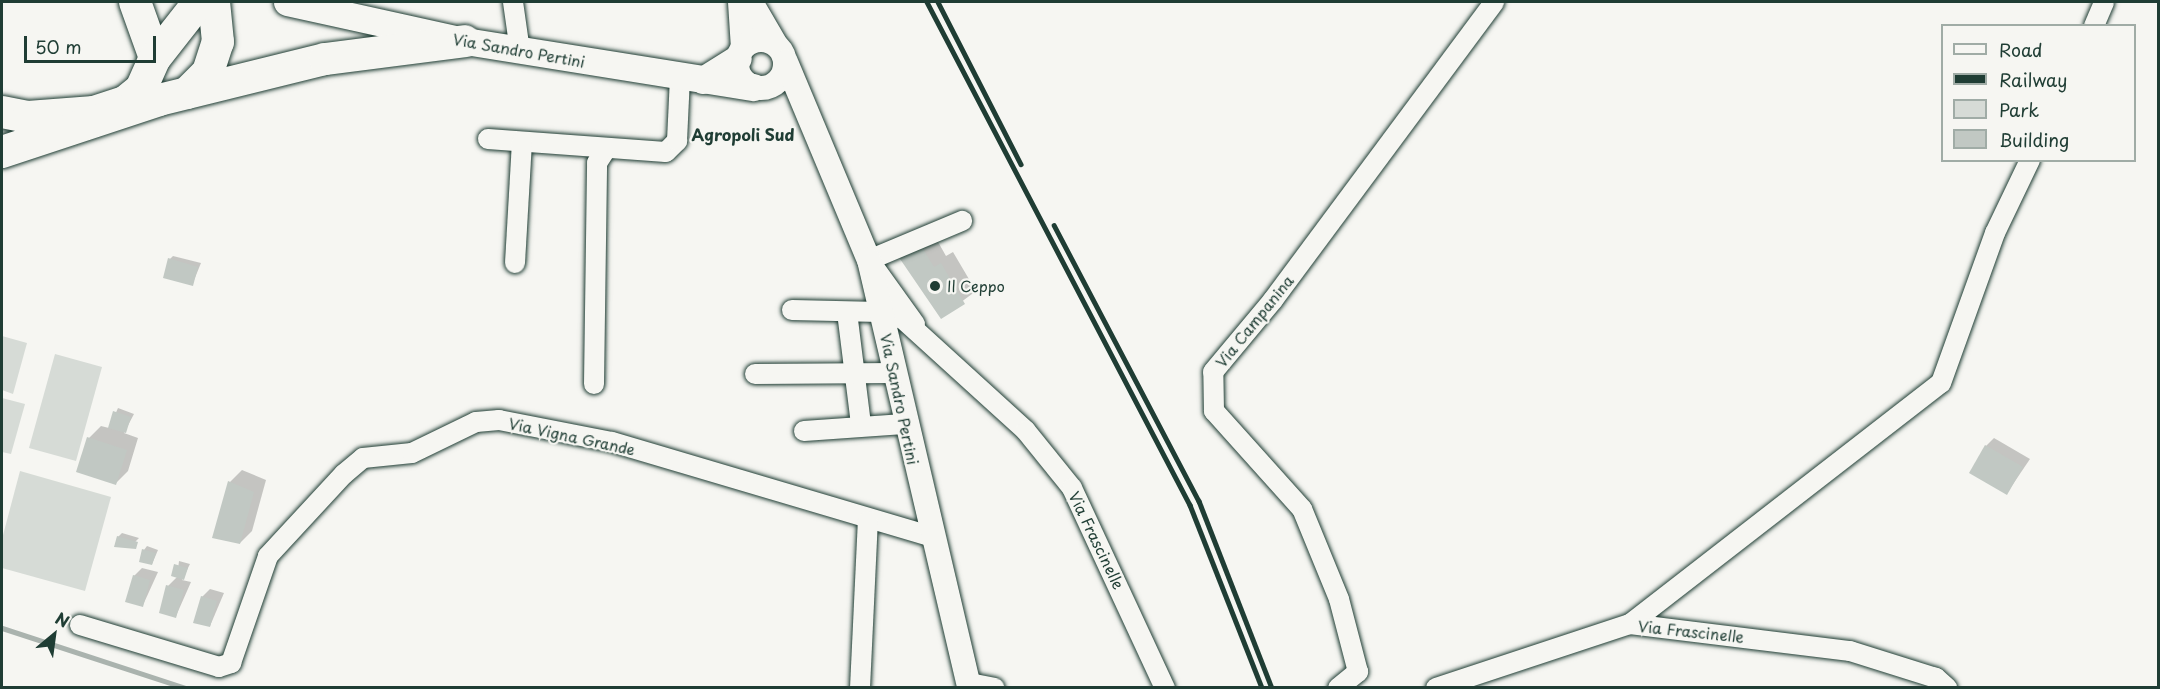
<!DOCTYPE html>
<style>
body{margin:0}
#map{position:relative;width:2160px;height:689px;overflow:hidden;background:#f6f6f2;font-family:"Playpen Sans",sans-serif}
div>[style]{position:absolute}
.green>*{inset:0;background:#d6dbd6}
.shadow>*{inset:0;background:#0003}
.stream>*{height:5px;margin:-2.5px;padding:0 2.5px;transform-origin:2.5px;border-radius:2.5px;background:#aab3ae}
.building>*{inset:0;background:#c1c8c3}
.roads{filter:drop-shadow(0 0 2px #1f3d34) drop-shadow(0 0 2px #1f3d34)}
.minor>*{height:20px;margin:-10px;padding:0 10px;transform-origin:10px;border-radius:10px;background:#f6f6f2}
.tertiary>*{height:24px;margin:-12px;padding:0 12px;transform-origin:12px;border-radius:12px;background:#f6f6f2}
.tertiary>.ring{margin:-12px;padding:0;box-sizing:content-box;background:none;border:24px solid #f6f6f2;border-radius:50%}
.secondary>*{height:27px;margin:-13.5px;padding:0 13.5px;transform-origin:13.5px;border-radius:13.5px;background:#f6f6f2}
.trunk>*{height:32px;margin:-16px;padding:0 16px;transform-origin:16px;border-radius:16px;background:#f6f6f2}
.rail>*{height:4.5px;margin:-2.25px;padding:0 2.25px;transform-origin:2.25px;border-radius:2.25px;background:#1f3d34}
.dots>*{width:16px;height:16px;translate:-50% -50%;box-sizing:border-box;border:3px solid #f6f6f2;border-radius:50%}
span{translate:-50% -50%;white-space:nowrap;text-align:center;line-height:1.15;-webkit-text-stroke:4.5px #f6f6f2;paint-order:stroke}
.street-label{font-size:15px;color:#1f3d34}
.poi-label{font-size:15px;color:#1f3d34}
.left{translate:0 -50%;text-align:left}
.neighbourhood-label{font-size:16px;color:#1f3d34;font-weight:700}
.frame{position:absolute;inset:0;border:3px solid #1f3d34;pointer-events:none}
.legend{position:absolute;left:1941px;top:24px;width:195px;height:138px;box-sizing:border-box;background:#f6f6f2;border:2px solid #a0aca6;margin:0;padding:8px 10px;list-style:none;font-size:18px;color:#1f3d34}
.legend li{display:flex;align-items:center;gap:12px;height:30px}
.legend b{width:30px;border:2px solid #a0aca6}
.north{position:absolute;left:24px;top:605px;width:60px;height:60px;-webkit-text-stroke:4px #f6f6f2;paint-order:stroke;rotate:29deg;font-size:16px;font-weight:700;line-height:24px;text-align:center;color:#1f3d34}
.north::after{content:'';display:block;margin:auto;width:21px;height:27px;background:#1f3d34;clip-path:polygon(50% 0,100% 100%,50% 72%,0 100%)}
.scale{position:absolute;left:24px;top:36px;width:132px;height:27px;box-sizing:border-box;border:3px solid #1f3d34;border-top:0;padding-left:8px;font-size:18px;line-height:21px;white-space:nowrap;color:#1f3d34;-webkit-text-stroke:4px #f6f6f2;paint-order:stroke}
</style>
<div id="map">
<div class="green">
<i style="clip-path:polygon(2px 336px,27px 343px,13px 394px,2px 390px)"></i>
<i style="clip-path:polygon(55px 354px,102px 367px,76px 461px,29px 448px)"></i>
<i style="clip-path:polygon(2px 398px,25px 404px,11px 454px,2px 452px)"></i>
<i style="clip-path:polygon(20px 471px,111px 497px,85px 591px,2px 568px,2px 539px)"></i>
</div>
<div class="shadow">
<i style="clip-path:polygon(933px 233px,946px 256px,953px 252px,976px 291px,941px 317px,900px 256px)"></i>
<i style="clip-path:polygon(173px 256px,201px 263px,192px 285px,170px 259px)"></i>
<i style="clip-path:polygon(118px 408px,134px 414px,124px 433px,138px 438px,128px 471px,115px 484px,89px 438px,101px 426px,109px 428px)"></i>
<i style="clip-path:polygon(1994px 438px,2030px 459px,2007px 493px,1986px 446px)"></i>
<i style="clip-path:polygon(242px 470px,266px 480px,252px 531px,240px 543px,230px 482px)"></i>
<i style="clip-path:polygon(122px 533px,139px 538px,131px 546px,118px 537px)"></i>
<i style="clip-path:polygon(147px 546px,158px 550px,152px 564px,144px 550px)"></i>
<i style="clip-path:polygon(179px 561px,190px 564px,182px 580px,191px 582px,176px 616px,168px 586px,177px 577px)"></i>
<i style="clip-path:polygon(142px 568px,158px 572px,143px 605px,134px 576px)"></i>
<i style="clip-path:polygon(210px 589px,224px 593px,210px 626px,202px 597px)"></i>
</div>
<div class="stream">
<i style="left:2px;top:628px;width:194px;rotate:18.1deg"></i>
</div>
<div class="building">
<i style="clip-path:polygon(920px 244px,934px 267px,941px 263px,965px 304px,941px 319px,898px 256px)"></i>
<i style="clip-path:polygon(168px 258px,198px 267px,193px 286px,163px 278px)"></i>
<i style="clip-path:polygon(113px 411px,131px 417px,126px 433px,108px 428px)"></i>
<i style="clip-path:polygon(87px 437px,127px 450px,116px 485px,76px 472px)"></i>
<i style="clip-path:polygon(1985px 445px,2023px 467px,2007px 495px,1969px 473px)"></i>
<i style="clip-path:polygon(228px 481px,254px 492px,240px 544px,212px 538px)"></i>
<i style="clip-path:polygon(117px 536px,138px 542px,136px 549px,114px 547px)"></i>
<i style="clip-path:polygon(142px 549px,156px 553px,152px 565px,139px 562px)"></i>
<i style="clip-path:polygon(174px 564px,188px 568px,184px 580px,171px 576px)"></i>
<i style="clip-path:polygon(133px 575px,150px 580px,143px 607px,125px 602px)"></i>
<i style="clip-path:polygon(166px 585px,184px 590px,176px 618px,159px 613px)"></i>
<i style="clip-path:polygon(201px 596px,217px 601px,210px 627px,193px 623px)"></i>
</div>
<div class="roads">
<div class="minor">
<i style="left:513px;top:2px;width:49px;rotate:81.9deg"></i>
<i style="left:2094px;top:26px;width:26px;rotate:-67deg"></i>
<i style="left:488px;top:139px;width:178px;rotate:4.2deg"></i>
<i style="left:666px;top:152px;width:16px;rotate:-45deg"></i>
<i style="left:677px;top:141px;width:64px;rotate:-87.3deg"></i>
<i style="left:515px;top:263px;width:121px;rotate:-86.7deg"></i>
<i style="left:792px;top:310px;width:88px;rotate:1.3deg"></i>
<i style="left:880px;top:312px;width:24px;rotate:17deg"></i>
<i style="left:903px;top:319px;width:166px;rotate:42.3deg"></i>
<i style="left:1026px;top:431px;width:73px;rotate:51.1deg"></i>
<i style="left:1072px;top:488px;width:221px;rotate:65.1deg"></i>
<i style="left:847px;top:312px;width:114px;rotate:82.9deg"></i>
<i style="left:915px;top:324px;width:79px;rotate:-125.7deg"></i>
<i style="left:869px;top:260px;width:101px;rotate:-22.8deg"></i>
<i style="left:755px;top:374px;width:140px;rotate:-0.4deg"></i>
<i style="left:594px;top:384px;width:221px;rotate:-89.2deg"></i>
<i style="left:597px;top:163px;width:17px;rotate:-57deg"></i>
<i style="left:804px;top:431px;width:100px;rotate:-4deg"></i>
<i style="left:1630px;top:624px;width:393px;rotate:-37.8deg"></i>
<i style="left:1941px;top:383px;width:159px;rotate:-70.2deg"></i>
<i style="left:1995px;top:233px;width:81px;rotate:-64.4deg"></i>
<i style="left:80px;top:625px;width:145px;rotate:16.8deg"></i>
<i style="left:219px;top:667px;width:13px;rotate:-18deg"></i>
<i style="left:231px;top:663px;width:113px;rotate:-70.9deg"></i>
<i style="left:268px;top:556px;width:112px;rotate:-47.2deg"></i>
<i style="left:344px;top:474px;width:25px;rotate:-40deg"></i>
<i style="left:363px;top:458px;width:49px;rotate:-5.8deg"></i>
<i style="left:412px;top:453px;width:71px;rotate:-25.8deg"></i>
<i style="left:476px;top:422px;width:23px;rotate:-5deg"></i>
<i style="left:499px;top:420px;width:115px;rotate:11deg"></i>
<i style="left:612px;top:442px;width:334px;rotate:16.5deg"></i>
<i style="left:969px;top:683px;width:26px;rotate:11deg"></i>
<i style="left:860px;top:688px;width:167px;rotate:-87.3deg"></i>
<i style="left:1338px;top:688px;width:26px;rotate:-39deg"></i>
<i style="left:1358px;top:672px;width:75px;rotate:-104.6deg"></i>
<i style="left:1339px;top:599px;width:97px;rotate:-112.3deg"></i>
<i style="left:1302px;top:509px;width:132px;rotate:-131.9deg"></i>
<i style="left:1214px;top:411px;width:39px;rotate:-91deg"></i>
<i style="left:1213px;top:372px;width:94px;rotate:-50.2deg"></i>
<i style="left:1273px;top:300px;width:371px;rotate:-53.4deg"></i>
<i style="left:1436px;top:688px;width:204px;rotate:-18.3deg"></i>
<i style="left:1630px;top:624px;width:222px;rotate:7deg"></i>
<i style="left:1850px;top:651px;width:90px;rotate:17.4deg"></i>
<i style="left:1936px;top:678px;width:15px;rotate:42deg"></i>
</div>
<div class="tertiary">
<i style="left:740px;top:2px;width:46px;rotate:86.3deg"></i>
<i style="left:751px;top:2px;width:48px;rotate:59.7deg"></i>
<i class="ring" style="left:737px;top:40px;width:24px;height:24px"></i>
<i style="left:786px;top:62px;width:215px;rotate:67.3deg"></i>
<i style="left:869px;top:260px;width:440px;rotate:76.8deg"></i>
</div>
<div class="secondary">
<i style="left:287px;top:2px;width:182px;rotate:12.4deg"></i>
<i style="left:465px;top:41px;width:292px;rotate:9.1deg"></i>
<i style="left:703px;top:80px;width:41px;rotate:-32.2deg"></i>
</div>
<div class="trunk">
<i style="left:135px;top:2px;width:59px;rotate:70.3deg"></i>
<i style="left:187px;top:93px;width:30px;rotate:-45deg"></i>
<i style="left:208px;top:72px;width:32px;rotate:-72deg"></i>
<i style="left:218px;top:42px;width:40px;rotate:-95.7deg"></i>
<i style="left:2px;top:112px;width:26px;rotate:11deg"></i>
<i style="left:28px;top:117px;width:66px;rotate:-4.3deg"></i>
<i style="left:94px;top:112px;width:33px;rotate:-18deg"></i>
<i style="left:125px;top:102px;width:21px;rotate:-39deg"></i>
<i style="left:141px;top:89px;width:34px;rotate:-66deg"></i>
<i style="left:155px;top:58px;width:71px;rotate:-51.8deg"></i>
<i style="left:2px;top:152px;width:165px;rotate:-18.3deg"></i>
<i style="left:159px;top:100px;width:171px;rotate:-13.9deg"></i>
<i style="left:325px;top:59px;width:141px;rotate:-7.3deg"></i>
</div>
</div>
<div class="rail">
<i style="left:927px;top:2px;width:568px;rotate:62.4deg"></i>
<i style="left:1190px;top:505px;width:197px;rotate:68.5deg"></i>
<i style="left:938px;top:2px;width:182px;rotate:62.9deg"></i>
<i style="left:1054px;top:225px;width:312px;rotate:62.3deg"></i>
<i style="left:1199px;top:501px;width:201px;rotate:68.7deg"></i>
</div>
<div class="dots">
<i style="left:935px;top:286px;background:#1f3d34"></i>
</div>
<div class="street-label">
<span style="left:519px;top:50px;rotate:10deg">Via Sandro Pertini</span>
<span style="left:1254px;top:321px;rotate:-51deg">Via Campanina</span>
<span style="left:900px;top:399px;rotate:78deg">Via Sandro Pertini</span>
<span style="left:572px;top:436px;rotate:12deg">Via Vigna Grande</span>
<span style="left:1097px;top:540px;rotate:64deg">Via Frascinelle</span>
<span style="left:1691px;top:631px;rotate:6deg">Via Frascinelle</span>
</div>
<div class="poi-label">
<span class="left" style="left:947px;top:286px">Il Ceppo</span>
</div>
<div class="neighbourhood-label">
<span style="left:743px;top:134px">Agropoli Sud</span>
</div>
<div class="frame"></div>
<ul class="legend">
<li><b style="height:8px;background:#f6f6f2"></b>Road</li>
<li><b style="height:8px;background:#1f3d34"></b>Railway</li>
<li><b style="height:16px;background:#d6dbd6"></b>Park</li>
<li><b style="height:16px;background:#c1c8c3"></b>Building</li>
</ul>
<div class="north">N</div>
<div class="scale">50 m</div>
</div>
